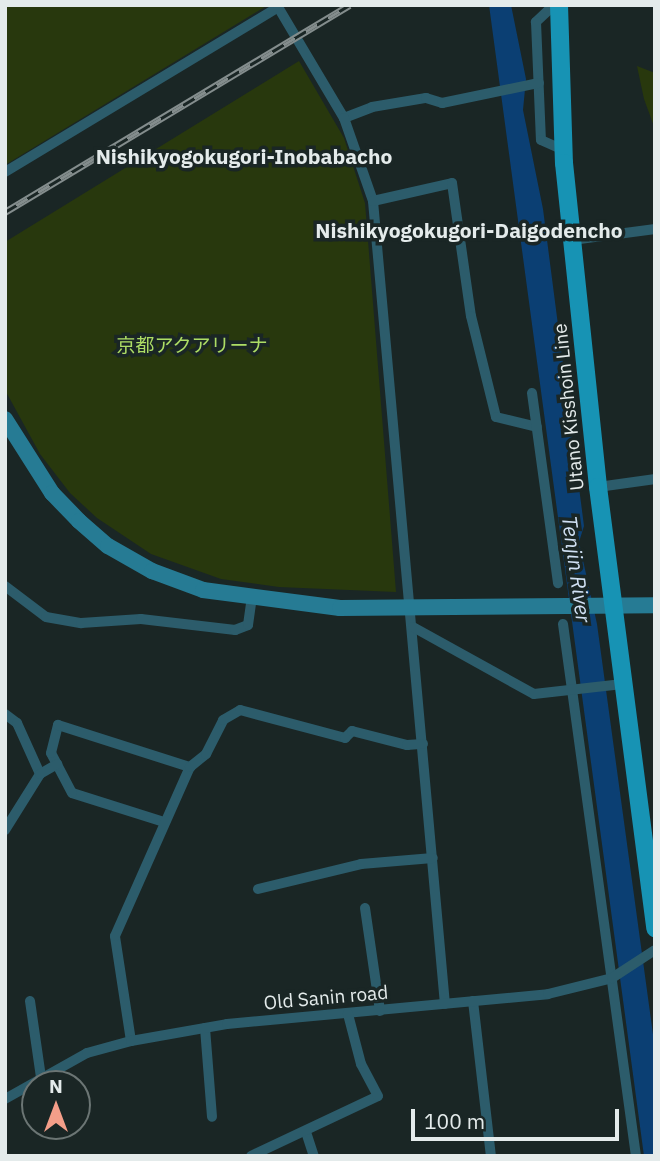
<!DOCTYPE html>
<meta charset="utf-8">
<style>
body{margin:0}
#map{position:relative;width:660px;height:1161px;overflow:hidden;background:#1a2625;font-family:"IBM Plex Sans","Noto Sans JP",sans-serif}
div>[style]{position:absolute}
.green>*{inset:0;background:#28380d}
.water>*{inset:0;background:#0b3f73}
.street>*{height:10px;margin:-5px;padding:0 5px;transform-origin:5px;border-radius:5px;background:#2c5c6b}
.secondary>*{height:16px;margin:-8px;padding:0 8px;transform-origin:8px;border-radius:8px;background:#267b94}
.primary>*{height:18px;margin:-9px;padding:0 9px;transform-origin:9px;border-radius:9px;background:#1793b4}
.rail>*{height:7px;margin-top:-3.5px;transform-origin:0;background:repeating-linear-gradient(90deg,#1a2625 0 13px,#848d8d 0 26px);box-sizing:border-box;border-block:2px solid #848d8d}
span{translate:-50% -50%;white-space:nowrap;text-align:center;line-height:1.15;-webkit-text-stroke:7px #1a2625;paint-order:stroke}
.park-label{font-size:19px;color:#addd65}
.street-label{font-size:19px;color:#e4ebeb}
.neighbourhood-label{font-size:21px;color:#e4ebeb;font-weight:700}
.water-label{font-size:21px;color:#d1e1f4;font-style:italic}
.frame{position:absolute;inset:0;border:7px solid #e4ebeb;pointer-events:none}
.north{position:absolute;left:21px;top:1070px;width:70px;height:70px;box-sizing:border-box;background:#1a2625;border:2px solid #6b7574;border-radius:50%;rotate:0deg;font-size:19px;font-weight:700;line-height:28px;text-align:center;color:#e4ebeb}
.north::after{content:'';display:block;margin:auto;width:24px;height:32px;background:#f49e89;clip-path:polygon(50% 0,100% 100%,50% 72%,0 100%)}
.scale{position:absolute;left:411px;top:1109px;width:208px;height:32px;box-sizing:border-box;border:4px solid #e4ebeb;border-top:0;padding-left:9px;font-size:21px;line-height:24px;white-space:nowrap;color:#e4ebeb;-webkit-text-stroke:5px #1a2625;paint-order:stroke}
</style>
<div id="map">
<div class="green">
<i style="clip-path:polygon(5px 5px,268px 5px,5px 165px)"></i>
<i style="clip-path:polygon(299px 61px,344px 138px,365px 203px,396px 592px,279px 587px,221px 579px,151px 554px,97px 518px,70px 493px,40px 454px,5px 390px,5px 242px)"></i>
<i style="clip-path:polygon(637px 66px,655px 73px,655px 129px,644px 99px)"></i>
</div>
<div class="water">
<i style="clip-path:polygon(489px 5px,511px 5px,526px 79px,523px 110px,543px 209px,584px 526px,579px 542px,597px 624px,655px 1049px,655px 1156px,644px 1156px)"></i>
</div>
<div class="street">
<i style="left:554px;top:5px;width:25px;rotate:137deg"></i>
<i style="left:536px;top:22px;width:118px;rotate:87.6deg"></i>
<i style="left:541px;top:140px;width:24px;rotate:24deg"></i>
<i style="left:344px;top:118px;width:30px;rotate:-21deg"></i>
<i style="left:372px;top:107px;width:55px;rotate:-9.5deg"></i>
<i style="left:426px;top:98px;width:17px;rotate:17deg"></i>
<i style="left:442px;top:103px;width:99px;rotate:-11.7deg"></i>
<i style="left:5px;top:172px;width:319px;rotate:-31.1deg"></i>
<i style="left:278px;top:7px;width:129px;rotate:59.3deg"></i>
<i style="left:344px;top:118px;width:88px;rotate:70.7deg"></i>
<i style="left:373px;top:201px;width:806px;rotate:84.88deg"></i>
<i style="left:373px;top:201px;width:81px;rotate:-12.8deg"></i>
<i style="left:452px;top:183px;width:134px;rotate:81.9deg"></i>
<i style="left:471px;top:316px;width:104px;rotate:76.1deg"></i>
<i style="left:496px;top:417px;width:42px;rotate:13.7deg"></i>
<i style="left:572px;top:240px;width:84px;rotate:-7.5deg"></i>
<i style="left:532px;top:393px;width:192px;rotate:82.2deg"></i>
<i style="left:598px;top:487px;width:58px;rotate:-8deg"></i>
<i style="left:5px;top:586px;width:51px;rotate:37.1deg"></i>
<i style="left:46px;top:617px;width:36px;rotate:10deg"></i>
<i style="left:81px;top:623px;width:60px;rotate:-3.8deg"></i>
<i style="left:141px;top:619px;width:95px;rotate:6.7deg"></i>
<i style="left:235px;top:630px;width:14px;rotate:-21deg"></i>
<i style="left:248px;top:625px;width:27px;rotate:-82deg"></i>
<i style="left:563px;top:624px;width:537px;rotate:82.19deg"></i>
<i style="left:413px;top:627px;width:138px;rotate:29deg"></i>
<i style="left:534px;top:694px;width:89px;rotate:-6.5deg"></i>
<i style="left:5px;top:714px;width:15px;rotate:37deg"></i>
<i style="left:17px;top:723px;width:56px;rotate:65.7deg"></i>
<i style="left:164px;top:822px;width:96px;rotate:-162.5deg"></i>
<i style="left:72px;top:793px;width:45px;rotate:-117.7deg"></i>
<i style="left:51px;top:753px;width:29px;rotate:-76deg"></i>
<i style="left:58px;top:725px;width:139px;rotate:17.7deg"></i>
<i style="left:5px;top:830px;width:66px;rotate:-58deg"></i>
<i style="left:40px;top:774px;width:20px;rotate:-30deg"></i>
<i style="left:258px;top:889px;width:106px;rotate:-13.6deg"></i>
<i style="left:361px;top:864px;width:72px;rotate:-4.8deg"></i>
<i style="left:365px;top:908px;width:104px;rotate:81.7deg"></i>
<i style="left:30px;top:1001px;width:77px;rotate:81.8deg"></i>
<i style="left:473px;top:1001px;width:156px;rotate:83.4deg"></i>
<i style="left:205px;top:1028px;width:89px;rotate:85.5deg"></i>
<i style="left:131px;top:1041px;width:106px;rotate:-98.7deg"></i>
<i style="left:115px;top:936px;width:185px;rotate:-66.1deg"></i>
<i style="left:190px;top:767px;width:21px;rotate:-39deg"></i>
<i style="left:206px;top:754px;width:38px;rotate:-63deg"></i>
<i style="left:223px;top:720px;width:20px;rotate:-30deg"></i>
<i style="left:240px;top:710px;width:109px;rotate:14.9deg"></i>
<i style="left:345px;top:738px;width:10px;rotate:-45deg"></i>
<i style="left:352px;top:731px;width:57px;rotate:14.3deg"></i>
<i style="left:407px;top:745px;width:16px;rotate:-4deg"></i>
<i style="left:5px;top:1099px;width:94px;rotate:-29.3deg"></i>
<i style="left:87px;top:1053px;width:46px;rotate:-15.3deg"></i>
<i style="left:131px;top:1041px;width:97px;rotate:-10deg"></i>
<i style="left:227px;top:1024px;width:322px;rotate:-5.3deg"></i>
<i style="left:548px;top:994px;width:66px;rotate:-14deg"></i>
<i style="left:612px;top:978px;width:51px;rotate:-33.1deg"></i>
<i style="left:306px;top:1132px;width:25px;rotate:72deg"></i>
<i style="left:251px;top:1156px;width:140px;rotate:-25.3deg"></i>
<i style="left:378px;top:1096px;width:36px;rotate:-118deg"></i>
<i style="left:361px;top:1064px;width:52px;rotate:-104.6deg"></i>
</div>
<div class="secondary">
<i style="left:5px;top:419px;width:88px;rotate:57.6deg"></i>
<i style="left:52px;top:493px;width:39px;rotate:46deg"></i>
<i style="left:79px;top:521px;width:38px;rotate:41deg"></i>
<i style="left:108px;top:546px;width:51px;rotate:29.6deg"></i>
<i style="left:152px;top:571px;width:54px;rotate:20.4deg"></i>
<i style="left:203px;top:590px;width:138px;rotate:7.5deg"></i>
<i style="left:340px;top:608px;width:315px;rotate:-0.5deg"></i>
</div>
<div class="primary">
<i style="left:559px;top:5px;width:158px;rotate:88.2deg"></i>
<i style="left:564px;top:163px;width:326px;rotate:84deg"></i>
<i style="left:598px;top:487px;width:445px;rotate:82.6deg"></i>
</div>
<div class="rail">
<i style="left:5px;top:212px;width:402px;rotate:-31deg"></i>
</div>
<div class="park-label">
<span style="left:192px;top:346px">京都アクアリーナ</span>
</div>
<div class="street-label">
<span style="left:569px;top:407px;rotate:-96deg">Utano Kisshoin Line</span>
<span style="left:326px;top:998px;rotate:-5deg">Old Sanin road</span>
</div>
<div class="neighbourhood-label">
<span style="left:244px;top:156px">Nishikyogokugori-Inobabacho</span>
<span style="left:469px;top:230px">Nishikyogokugori-Daigodencho</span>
</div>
<div class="water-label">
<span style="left:577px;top:569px;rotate:82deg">Tenjin River</span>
</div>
<div class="frame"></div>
<div class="north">N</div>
<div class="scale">100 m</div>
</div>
